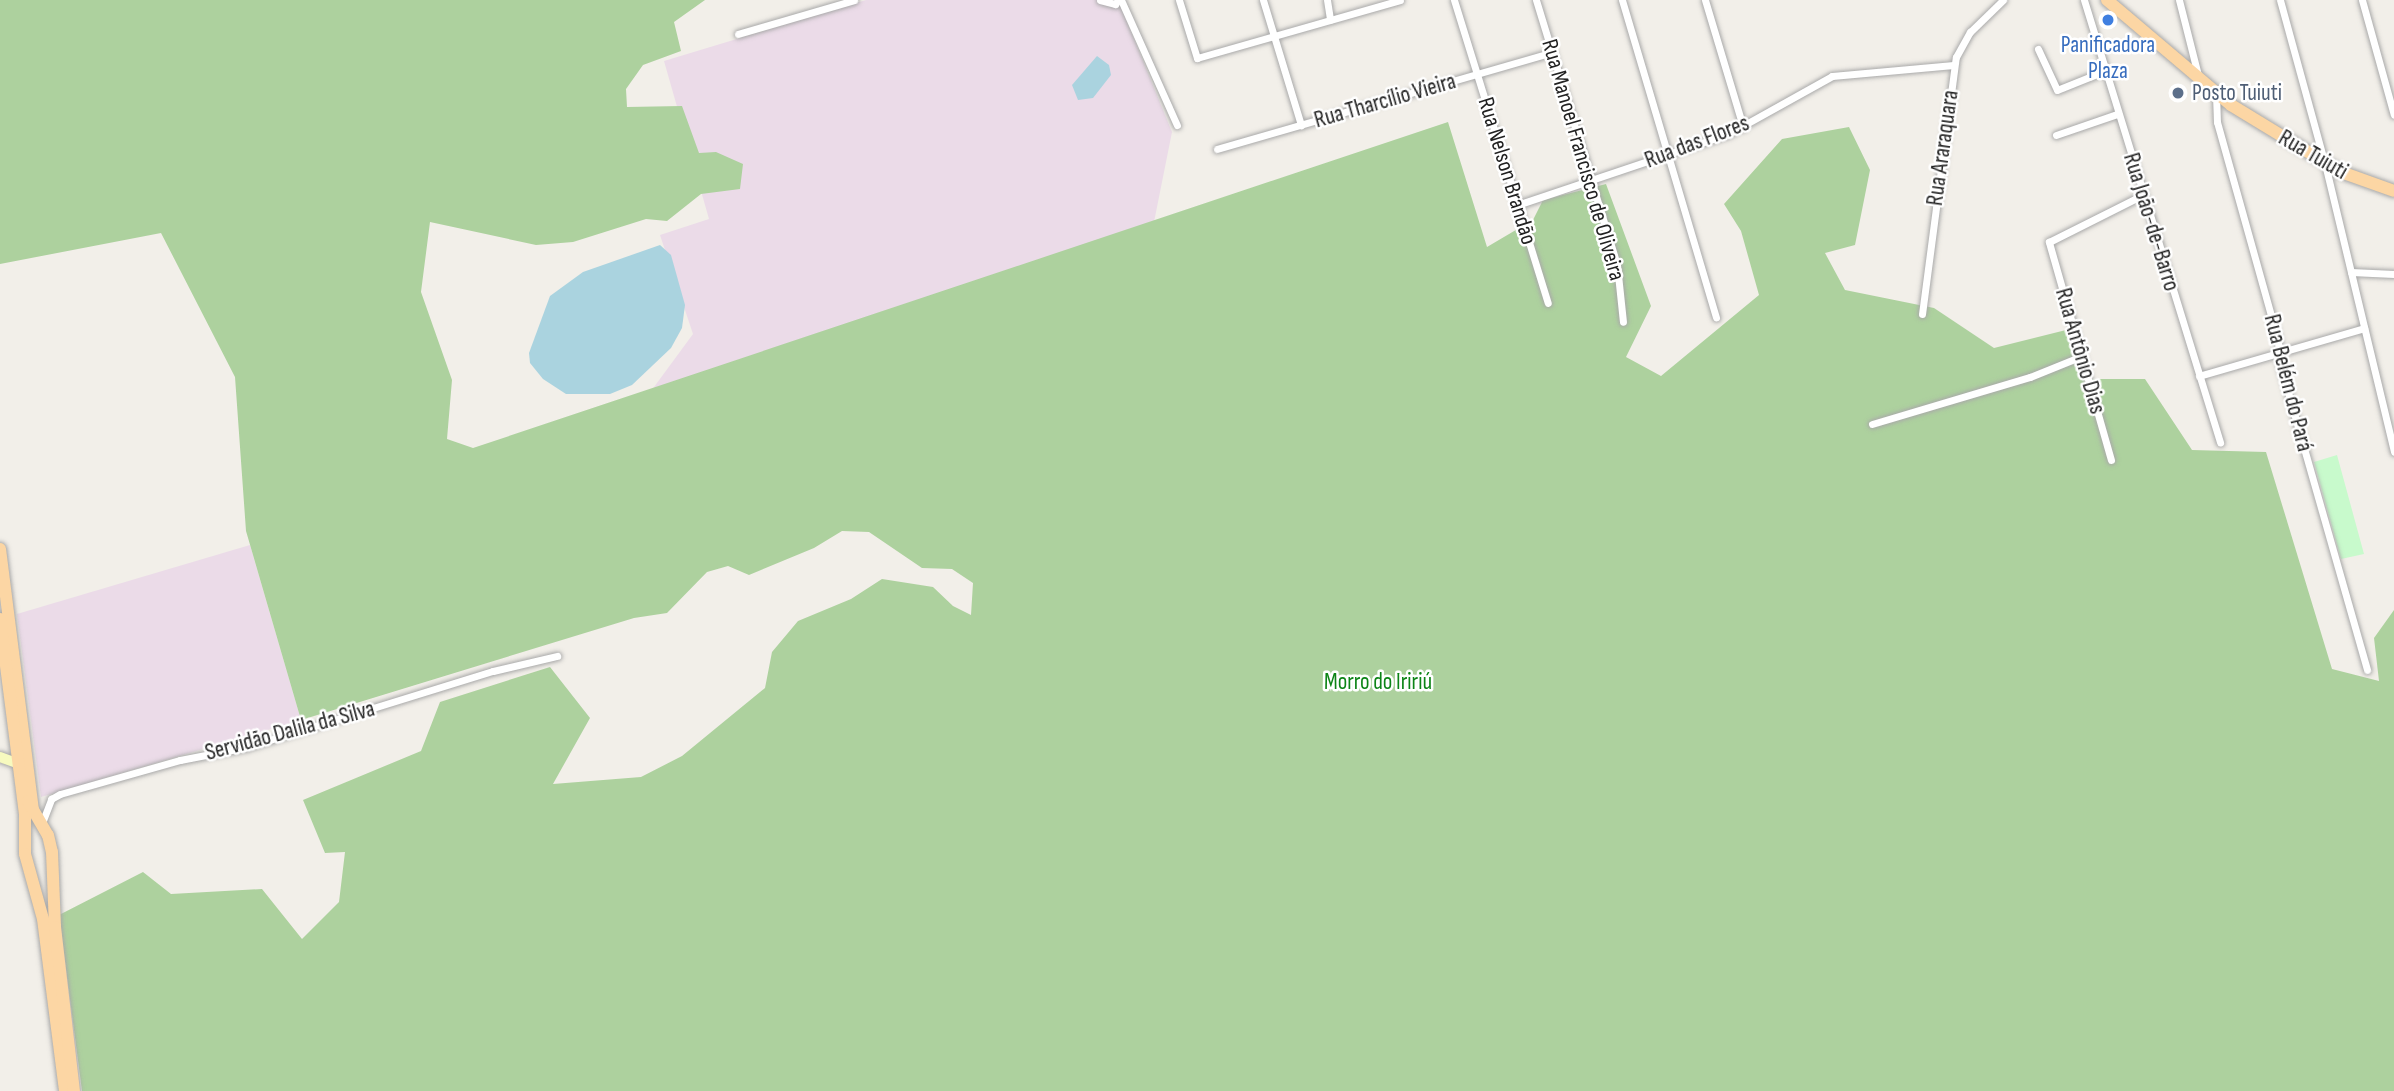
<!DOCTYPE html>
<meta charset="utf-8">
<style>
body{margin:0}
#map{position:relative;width:2394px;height:1091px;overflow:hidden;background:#f2efe9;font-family:"Sofia Sans Condensed",sans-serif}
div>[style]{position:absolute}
.industrial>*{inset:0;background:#ebdbe8}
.forest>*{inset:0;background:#add19e}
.park>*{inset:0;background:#c8facc}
.water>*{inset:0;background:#aad3df}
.roads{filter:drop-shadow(0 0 2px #a9a9a9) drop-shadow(0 0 2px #a9a9a9)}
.street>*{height:7px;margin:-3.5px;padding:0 3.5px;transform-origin:3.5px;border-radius:3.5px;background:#fff}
.secondary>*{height:10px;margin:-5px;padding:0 5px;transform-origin:5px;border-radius:5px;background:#f7fabf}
.primary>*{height:12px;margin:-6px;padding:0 6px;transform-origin:6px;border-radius:6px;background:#fcd6a4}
.dots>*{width:19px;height:19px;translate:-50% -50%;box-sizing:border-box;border:4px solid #fff;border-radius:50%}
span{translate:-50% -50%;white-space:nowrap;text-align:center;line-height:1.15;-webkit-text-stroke:5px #fff;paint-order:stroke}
.shop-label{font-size:23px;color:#366cbe}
.service-label{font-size:23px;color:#4e5e75}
.left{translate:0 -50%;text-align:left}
.street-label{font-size:23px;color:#222}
.park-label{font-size:23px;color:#0c8416}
</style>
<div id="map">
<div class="industrial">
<i style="clip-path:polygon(866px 0,1111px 0,1121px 7px,1172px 132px,1154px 222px,643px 402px,693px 334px,660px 235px,709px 219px,664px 61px)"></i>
<i style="clip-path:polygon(250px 545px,301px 720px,41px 797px,17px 614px)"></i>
</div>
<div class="forest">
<i style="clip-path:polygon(0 0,719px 0,705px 0,674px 22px,681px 51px,643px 65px,626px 89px,627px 107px,682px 106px,699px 153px,716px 152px,743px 164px,740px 189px,701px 194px,667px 221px,646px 219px,573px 242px,536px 245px,430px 222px,421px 292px,452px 380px,447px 439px,473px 448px,1448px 122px,1487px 247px,1533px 220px,1543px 200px,1606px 184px,1651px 306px,1626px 357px,1661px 376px,1759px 295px,1741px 231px,1724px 204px,1782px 139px,1849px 127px,1870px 170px,1855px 245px,1825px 253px,1845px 290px,1934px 308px,1994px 348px,2066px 330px,2082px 379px,2145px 379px,2192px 450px,2266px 452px,2332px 669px,2379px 681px,2374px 638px,2394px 610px,2394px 1091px,82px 1091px,59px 915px,143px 872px,171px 894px,262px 889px,302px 939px,339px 902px,345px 852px,325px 853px,303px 800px,421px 751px,440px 702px,550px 667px,590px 718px,553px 784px,641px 777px,682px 756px,765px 688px,772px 652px,798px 621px,851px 599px,882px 579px,933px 587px,953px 606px,971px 615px,973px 583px,952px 569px,922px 568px,869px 532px,842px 531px,814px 548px,749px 575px,728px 566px,707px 572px,667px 613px,634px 618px,301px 720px,246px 531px,235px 377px,161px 233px,0 264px)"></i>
</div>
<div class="park">
<i style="clip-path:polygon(2337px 455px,2364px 554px,2341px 559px,2314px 462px)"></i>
</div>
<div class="water">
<i style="clip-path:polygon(1097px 56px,1109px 65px,1111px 75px,1093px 98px,1078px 100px,1072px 85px)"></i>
<i style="clip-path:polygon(660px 245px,671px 255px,685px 305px,682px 328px,671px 348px,632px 385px,610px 394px,566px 394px,543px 379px,530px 363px,529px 353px,550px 296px,583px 272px)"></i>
</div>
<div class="roads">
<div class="street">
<i style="left:1100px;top:0;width:16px;rotate:15deg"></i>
<i style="left:1115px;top:4px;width:5px;rotate:-53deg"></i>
<i style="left:1121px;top:0;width:137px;rotate:65.9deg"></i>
<i style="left:1179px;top:0;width:61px;rotate:72.8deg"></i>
<i style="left:1197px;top:58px;width:211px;rotate:-15.9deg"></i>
<i style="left:1263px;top:0;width:131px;rotate:73.1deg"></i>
<i style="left:1327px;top:0;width:20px;rotate:81deg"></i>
<i style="left:1454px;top:0;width:317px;rotate:72.8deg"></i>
<i style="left:1536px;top:0;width:277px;rotate:73deg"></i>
<i style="left:1617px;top:265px;width:57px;rotate:84deg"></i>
<i style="left:1622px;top:0;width:331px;rotate:73.5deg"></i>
<i style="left:1705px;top:0;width:133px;rotate:73.3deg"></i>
<i style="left:2084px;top:0;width:463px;rotate:72.9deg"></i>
<i style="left:2179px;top:0;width:77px;rotate:75.8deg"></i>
<i style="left:2280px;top:0;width:170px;rotate:74.7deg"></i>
<i style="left:2325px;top:164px;width:296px;rotate:76.5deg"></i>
<i style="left:2362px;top:0;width:119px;rotate:74.5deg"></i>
<i style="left:738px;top:34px;width:121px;rotate:-16.3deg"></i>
<i style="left:2038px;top:49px;width:45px;rotate:65.1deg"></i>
<i style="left:2057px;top:90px;width:51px;rotate:-22deg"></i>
<i style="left:2216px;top:94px;width:28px;rotate:88deg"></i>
<i style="left:2217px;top:122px;width:227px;rotate:74.4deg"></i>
<i style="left:2278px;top:341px;width:23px;rotate:85deg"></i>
<i style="left:2280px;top:364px;width:318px;rotate:74.1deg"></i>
<i style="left:2056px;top:135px;width:65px;rotate:-19deg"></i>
<i style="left:1217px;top:149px;width:349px;rotate:-16.1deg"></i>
<i style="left:1517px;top:205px;width:223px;rotate:-18.6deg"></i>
<i style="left:1728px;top:134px;width:119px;rotate:-29.1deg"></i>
<i style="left:1832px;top:76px;width:122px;rotate:-5.2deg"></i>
<i style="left:2351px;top:272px;width:43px;rotate:2.7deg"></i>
<i style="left:1922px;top:314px;width:259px;rotate:-82.5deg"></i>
<i style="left:1956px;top:57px;width:29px;rotate:-61deg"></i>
<i style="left:1970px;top:32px;width:46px;rotate:-44.1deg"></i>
<i style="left:2199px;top:376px;width:172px;rotate:-16.2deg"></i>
<i style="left:1872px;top:424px;width:165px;rotate:-16.6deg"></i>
<i style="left:2030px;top:377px;width:56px;rotate:-22deg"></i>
<i style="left:2111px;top:460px;width:227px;rotate:-105.9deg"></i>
<i style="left:2049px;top:242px;width:105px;rotate:-26.6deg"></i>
<i style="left:42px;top:823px;width:26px;rotate:-69deg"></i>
<i style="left:51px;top:799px;width:10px;rotate:-29deg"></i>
<i style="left:60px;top:794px;width:125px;rotate:-15.8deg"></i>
<i style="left:180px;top:760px;width:68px;rotate:-11deg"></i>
<i style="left:247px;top:747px;width:257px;rotate:-17.2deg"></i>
<i style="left:493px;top:671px;width:66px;rotate:-13.2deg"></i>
</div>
<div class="secondary">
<i style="left:0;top:757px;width:20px;rotate:20deg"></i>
</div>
<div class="primary">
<i style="left:2107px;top:0;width:162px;rotate:40.3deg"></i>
<i style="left:2231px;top:105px;width:129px;rotate:31.3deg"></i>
<i style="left:2341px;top:172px;width:56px;rotate:19.7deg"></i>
<i style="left:0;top:549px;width:262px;rotate:82.8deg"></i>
<i style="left:0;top:619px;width:198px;rotate:82.7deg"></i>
<i style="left:25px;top:815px;width:39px;rotate:90deg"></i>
<i style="left:25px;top:854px;width:67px;rotate:74.5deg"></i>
<i style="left:43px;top:919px;width:173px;rotate:82.7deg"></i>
<i style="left:28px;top:801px;width:39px;rotate:60deg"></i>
<i style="left:48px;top:835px;width:17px;rotate:77deg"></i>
<i style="left:52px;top:852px;width:75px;rotate:87.7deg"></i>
<i style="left:55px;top:927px;width:165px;rotate:83.4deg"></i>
</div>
</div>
<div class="dots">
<i style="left:2108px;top:20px;background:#3f7fe0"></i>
<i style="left:2178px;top:93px;background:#5c6f8a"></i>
</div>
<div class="shop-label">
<span style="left:2108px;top:58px">Panificadora<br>Plaza</span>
</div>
<div class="service-label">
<span class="left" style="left:2192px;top:93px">Posto Tuiuti</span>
</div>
<div class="street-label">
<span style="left:1385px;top:101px;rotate:-16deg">Rua Tharcílio Vieira</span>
<span style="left:1697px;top:142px;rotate:-21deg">Rua das Flores</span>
<span style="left:1943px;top:148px;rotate:-82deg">Rua Araraquara</span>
<span style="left:2313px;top:155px;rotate:30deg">Rua Tuiuti</span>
<span style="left:1583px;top:160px;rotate:74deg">Rua Manoel Francisco de Oliveira</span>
<span style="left:1507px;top:171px;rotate:73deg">Rua Nelson Brandão</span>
<span style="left:2151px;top:222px;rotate:73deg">Rua João-de-Barro</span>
<span style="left:2080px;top:351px;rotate:74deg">Rua Antônio Dias</span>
<span style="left:2288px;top:383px;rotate:76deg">Rua Belém do Pará</span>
<span style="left:290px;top:731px;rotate:-15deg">Servidão Dalila da Silva</span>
</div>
<div class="park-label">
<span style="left:1378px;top:682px">Morro do Iririú</span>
</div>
</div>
